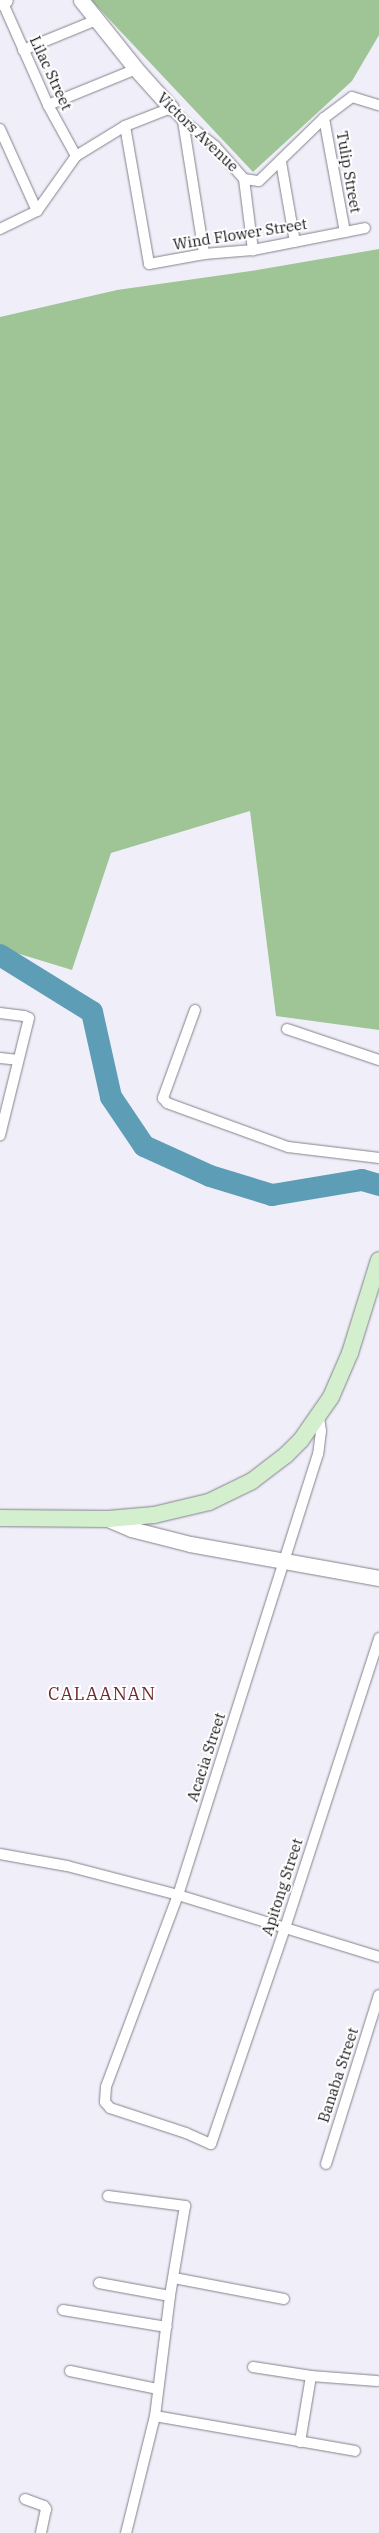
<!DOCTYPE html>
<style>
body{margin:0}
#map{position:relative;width:379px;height:2533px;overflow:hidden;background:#f0eff9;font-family:"IBM Plex Serif",serif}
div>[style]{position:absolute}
.forest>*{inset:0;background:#9fc597}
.river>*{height:22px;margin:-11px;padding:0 11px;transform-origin:11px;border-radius:11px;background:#5d9eb6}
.roads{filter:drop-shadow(0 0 1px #83828b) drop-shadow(0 0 1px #83828b)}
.street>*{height:10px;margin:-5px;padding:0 5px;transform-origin:5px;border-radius:5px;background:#fff}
.secondary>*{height:15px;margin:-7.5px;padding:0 7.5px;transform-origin:7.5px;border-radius:7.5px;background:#fff}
.primary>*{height:16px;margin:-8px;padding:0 8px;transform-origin:8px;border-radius:8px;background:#d3efcd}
span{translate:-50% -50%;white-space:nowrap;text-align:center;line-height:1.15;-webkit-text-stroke:4px #fff;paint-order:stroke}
.street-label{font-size:15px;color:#141317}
.quarter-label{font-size:18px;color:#70292f;letter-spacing:1px}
</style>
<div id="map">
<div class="forest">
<i style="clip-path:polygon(91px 0,379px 0,379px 35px,352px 81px,253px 172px)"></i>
<i style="clip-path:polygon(379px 249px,379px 1030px,276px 1016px,250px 811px,111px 853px,72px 970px,0 948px,0 317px,117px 290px,257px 270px)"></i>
</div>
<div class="river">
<i style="left:0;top:955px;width:108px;rotate:31.8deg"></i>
<i style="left:92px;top:1012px;width:87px;rotate:77.4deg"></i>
<i style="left:111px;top:1097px;width:59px;rotate:56deg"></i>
<i style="left:144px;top:1146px;width:72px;rotate:24.4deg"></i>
<i style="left:210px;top:1176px;width:65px;rotate:17deg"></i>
<i style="left:272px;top:1195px;width:91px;rotate:-9.5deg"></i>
<i style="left:362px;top:1180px;width:18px;rotate:16deg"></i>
</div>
<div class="roads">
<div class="street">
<i style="left:2px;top:1px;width:114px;rotate:66.1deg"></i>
<i style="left:48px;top:105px;width:58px;rotate:61.2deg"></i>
<i style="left:23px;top:50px;width:79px;rotate:-22.3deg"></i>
<i style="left:48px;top:105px;width:95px;rotate:-22.2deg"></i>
<i style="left:324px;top:118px;width:116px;rotate:79.6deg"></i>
<i style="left:183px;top:121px;width:135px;rotate:81deg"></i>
<i style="left:125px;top:126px;width:140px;rotate:80.1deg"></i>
<i style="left:149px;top:264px;width:56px;rotate:-10.3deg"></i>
<i style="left:204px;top:254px;width:49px;rotate:-4.7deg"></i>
<i style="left:253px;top:250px;width:114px;rotate:-11.1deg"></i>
<i style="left:0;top:129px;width:90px;rotate:65.7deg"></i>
<i style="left:281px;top:162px;width:81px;rotate:80.1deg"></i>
<i style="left:244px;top:179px;width:72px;rotate:82.8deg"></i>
<i style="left:0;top:229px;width:41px;rotate:-25.9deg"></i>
<i style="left:37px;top:211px;width:67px;rotate:-54.7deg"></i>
<i style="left:76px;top:156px;width:57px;rotate:-31.5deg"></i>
<i style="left:125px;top:126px;width:49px;rotate:-21.4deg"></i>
<i style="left:171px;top:108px;width:18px;rotate:47deg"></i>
<i style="left:183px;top:121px;width:41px;rotate:38deg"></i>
<i style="left:215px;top:146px;width:44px;rotate:48.7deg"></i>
<i style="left:244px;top:179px;width:15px;rotate:8deg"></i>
<i style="left:259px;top:181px;width:91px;rotate:-44.1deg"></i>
<i style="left:324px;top:118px;width:35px;rotate:-37deg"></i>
<i style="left:352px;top:97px;width:28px;rotate:17deg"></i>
<i style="left:195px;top:1010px;width:94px;rotate:110deg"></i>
<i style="left:163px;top:1098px;width:6px;rotate:51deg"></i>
<i style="left:167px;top:1103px;width:129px;rotate:20deg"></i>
<i style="left:288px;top:1147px;width:92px;rotate:6.9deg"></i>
<i style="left:0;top:1013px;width:24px;rotate:7deg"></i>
<i style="left:24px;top:1016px;width:5px;rotate:22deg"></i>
<i style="left:29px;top:1018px;width:121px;rotate:103.9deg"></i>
<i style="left:287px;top:1029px;width:97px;rotate:18.6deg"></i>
<i style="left:0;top:1058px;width:18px;rotate:6deg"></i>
<i style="left:319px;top:1417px;width:14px;rotate:82deg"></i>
<i style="left:321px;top:1431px;width:23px;rotate:97deg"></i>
<i style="left:318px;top:1454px;width:463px;rotate:107.6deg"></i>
<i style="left:178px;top:1895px;width:205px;rotate:110.6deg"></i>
<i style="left:106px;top:2087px;width:15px;rotate:94deg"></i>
<i style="left:105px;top:2102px;width:8px;rotate:50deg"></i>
<i style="left:110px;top:2108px;width:80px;rotate:18.2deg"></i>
<i style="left:186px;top:2133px;width:27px;rotate:24deg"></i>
<i style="left:211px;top:2144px;width:228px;rotate:-71.1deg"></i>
<i style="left:285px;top:1928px;width:305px;rotate:-72deg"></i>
<i style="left:0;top:1854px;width:68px;rotate:10.2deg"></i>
<i style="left:67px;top:1866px;width:115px;rotate:14.6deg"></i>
<i style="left:178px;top:1895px;width:210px;rotate:17.1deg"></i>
<i style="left:326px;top:2164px;width:177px;rotate:-72.6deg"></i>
<i style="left:108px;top:2196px;width:78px;rotate:7.4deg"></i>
<i style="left:185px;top:2206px;width:91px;rotate:99.5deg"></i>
<i style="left:170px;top:2296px;width:121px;rotate:97.1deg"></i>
<i style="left:155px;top:2416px;width:121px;rotate:103.9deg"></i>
<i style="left:174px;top:2278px;width:112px;rotate:10.8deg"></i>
<i style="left:99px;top:2283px;width:72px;rotate:10.4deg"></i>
<i style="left:63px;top:2310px;width:105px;rotate:9.3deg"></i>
<i style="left:253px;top:2367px;width:59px;rotate:8.8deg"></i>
<i style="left:311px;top:2376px;width:66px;rotate:4.3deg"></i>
<i style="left:70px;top:2371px;width:90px;rotate:11.6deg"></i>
<i style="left:155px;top:2416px;width:203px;rotate:9.9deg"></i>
<i style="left:300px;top:2442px;width:67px;rotate:-80.5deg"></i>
<i style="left:25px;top:2499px;width:20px;rotate:20deg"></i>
<i style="left:44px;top:2506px;width:4px;rotate:56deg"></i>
<i style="left:46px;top:2509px;width:25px;rotate:102deg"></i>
</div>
<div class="secondary">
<i style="left:81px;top:0;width:88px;rotate:51.4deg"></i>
<i style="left:136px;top:69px;width:52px;rotate:48.1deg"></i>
<i style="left:0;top:2px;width:5px;rotate:-22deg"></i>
<i style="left:108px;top:1519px;width:25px;rotate:23deg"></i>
<i style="left:131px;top:1529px;width:61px;rotate:14.3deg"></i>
<i style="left:190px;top:1544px;width:192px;rotate:10.2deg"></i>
</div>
<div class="primary">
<i style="left:0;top:1518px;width:108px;rotate:0.5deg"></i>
<i style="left:108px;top:1519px;width:46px;rotate:-5deg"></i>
<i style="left:154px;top:1515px;width:57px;rotate:-13.3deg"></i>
<i style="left:209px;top:1502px;width:48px;rotate:-26deg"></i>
<i style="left:252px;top:1481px;width:43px;rotate:-37.4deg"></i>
<i style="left:286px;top:1455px;width:21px;rotate:-45deg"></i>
<i style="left:301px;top:1440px;width:52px;rotate:-55.1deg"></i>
<i style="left:331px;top:1397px;width:48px;rotate:-66.6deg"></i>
<i style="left:350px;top:1353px;width:97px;rotate:-72.7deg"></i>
</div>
</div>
<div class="street-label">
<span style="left:51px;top:73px;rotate:65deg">Lilac Street</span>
<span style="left:198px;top:132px;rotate:44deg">Victors Avenue</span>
<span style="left:349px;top:172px;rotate:80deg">Tulip Street</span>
<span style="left:240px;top:234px;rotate:-9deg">Wind Flower Street</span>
<span style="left:206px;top:1757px;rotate:-72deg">Acacia Street</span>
<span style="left:282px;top:1887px;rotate:-72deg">Apitong Street</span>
<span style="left:338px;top:2075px;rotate:-72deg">Banaba Street</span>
</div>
<div class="quarter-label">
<span style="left:102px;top:1694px">CALAANAN</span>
</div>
</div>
